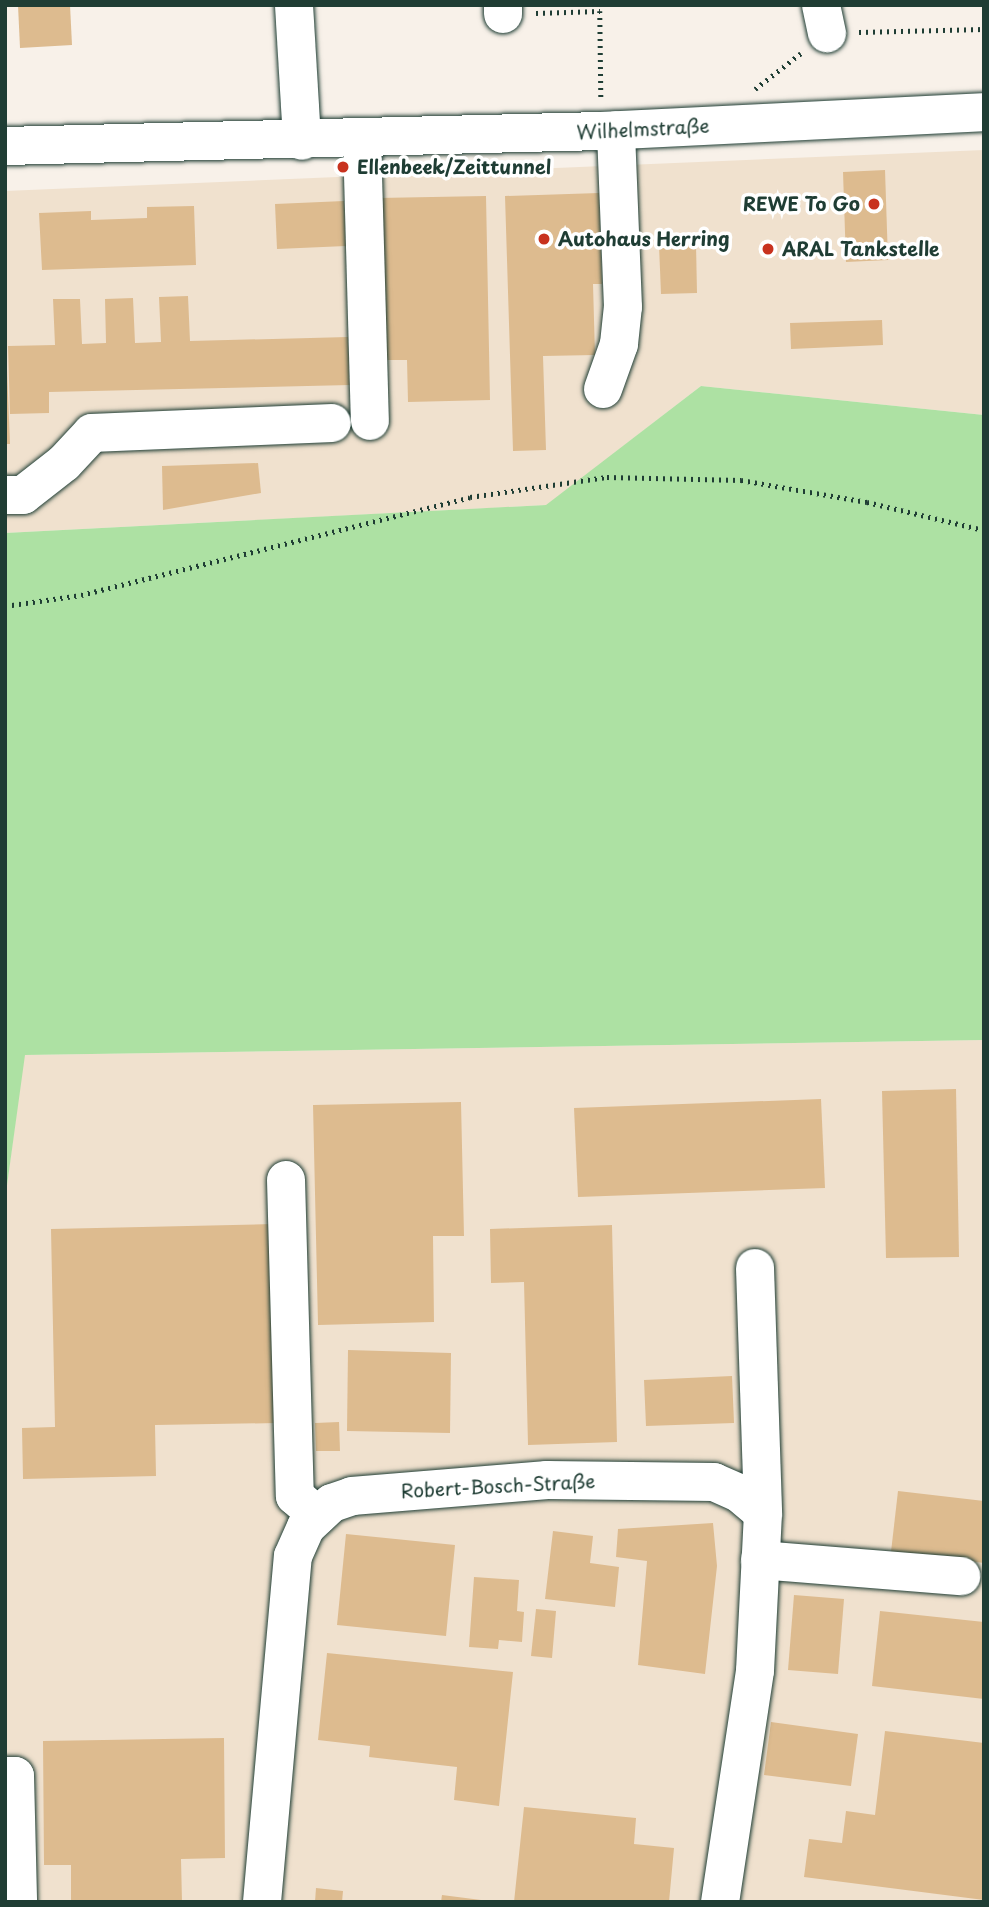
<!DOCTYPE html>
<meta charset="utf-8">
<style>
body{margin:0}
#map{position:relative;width:989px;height:1907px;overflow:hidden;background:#f8f1e9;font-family:"Playpen Sans",sans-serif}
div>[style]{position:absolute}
.built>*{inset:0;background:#f0e1ce}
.green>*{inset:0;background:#ade1a3}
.building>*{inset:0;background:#ddbb8f}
.path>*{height:4.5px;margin-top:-2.25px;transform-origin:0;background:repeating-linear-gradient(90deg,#1f3d34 0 2px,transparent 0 7px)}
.roads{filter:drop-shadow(0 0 2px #1f3d34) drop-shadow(0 0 2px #1f3d34)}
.minor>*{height:38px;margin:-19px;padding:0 19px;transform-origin:19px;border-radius:19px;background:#fff}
.major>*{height:38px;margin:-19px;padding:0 19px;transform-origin:19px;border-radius:19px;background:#fff}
.dots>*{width:19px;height:19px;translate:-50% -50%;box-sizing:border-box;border:4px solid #fff;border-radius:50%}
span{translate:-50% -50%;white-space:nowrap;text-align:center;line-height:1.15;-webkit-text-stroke:7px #fff;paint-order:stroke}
.street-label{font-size:19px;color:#1f3d34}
.poi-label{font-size:19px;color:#1f3d34;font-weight:700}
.left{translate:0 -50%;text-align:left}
.right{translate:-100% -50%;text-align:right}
.frame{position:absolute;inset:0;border:7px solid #1f3d34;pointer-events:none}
</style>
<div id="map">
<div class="built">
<i style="clip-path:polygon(984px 150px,984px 415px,701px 386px,547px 505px,5px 533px,5px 191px)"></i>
<i style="clip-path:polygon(984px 1040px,984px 1902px,5px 1902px,5px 1200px,24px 1055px)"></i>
</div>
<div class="green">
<i style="clip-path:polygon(701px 386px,984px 415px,984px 1040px,25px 1055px,5px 1200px,5px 533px,546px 505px)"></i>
</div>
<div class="building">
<i style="clip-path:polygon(18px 5px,70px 5px,72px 45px,20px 48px)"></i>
<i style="clip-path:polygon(885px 170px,888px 260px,846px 262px,843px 172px)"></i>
<i style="clip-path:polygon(599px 193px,602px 284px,593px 284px,595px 355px,543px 356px,546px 450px,513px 451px,505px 196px)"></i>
<i style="clip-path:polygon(486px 196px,490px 400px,408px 402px,407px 360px,381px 360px,378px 198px)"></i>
<i style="clip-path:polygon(344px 201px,346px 246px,277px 249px,275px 204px)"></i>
<i style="clip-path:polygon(194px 206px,196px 265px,42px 270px,39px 213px,91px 211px,91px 220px,147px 218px,147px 207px)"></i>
<i style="clip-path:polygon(696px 244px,697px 293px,661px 294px,659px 245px)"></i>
<i style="clip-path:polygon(188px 296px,190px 341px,348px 337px,350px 385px,49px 392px,49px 413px,10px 414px,8px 346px,55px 345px,53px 299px,80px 299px,82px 344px,106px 343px,105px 299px,133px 298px,135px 343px,161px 342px,159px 297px)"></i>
<i style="clip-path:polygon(882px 320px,883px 345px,791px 349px,790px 323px)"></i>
<i style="clip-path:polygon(5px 369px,7px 369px,10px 444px,5px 444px)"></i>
<i style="clip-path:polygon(258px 463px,261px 493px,163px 510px,162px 466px)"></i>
<i style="clip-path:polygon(956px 1089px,959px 1257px,886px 1258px,882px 1091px)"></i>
<i style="clip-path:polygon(821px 1099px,825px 1188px,578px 1197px,574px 1108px)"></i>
<i style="clip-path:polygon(461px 1102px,464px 1236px,433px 1236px,434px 1322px,318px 1325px,313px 1105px)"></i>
<i style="clip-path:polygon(273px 1224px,277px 1423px,155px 1425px,156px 1476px,23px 1479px,22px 1428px,55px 1427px,51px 1229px)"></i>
<i style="clip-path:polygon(612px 1225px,617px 1442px,528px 1445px,524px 1282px,491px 1283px,490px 1229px)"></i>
<i style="clip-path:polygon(348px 1350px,451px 1353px,450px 1433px,347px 1431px)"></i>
<i style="clip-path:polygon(732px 1376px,734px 1423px,646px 1426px,644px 1380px)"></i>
<i style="clip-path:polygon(339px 1422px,340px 1451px,316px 1451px,315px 1423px)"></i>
<i style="clip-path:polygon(898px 1491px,984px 1501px,984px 1563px,891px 1552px)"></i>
<i style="clip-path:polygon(713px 1523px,717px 1566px,705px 1674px,638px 1665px,647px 1561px,616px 1557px,618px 1529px)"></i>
<i style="clip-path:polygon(553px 1531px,593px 1536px,590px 1563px,619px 1567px,615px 1607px,545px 1599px)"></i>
<i style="clip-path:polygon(346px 1534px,455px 1545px,446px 1636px,337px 1625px)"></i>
<i style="clip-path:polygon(474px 1577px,519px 1580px,517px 1611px,524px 1612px,522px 1642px,499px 1640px,498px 1649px,469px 1647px)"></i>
<i style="clip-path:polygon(794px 1595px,844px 1599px,838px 1674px,788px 1670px)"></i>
<i style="clip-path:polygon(536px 1609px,556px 1611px,552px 1658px,531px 1656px)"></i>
<i style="clip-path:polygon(880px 1611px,984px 1622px,984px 1699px,872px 1686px)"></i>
<i style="clip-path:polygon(327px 1653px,513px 1672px,499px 1806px,454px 1800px,457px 1767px,369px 1757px,370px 1746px,318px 1740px)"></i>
<i style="clip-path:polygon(771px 1722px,858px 1734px,851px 1786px,764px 1775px)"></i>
<i style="clip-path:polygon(885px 1731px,984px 1743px,984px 1900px,804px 1877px,809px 1839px,842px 1843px,846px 1811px,875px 1815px)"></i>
<i style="clip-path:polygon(224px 1738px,225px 1858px,181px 1859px,182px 1902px,71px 1902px,71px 1865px,44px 1865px,43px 1741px)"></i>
<i style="clip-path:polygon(524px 1807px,636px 1818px,634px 1844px,674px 1848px,669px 1902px,514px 1902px)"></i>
<i style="clip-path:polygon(316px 1888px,343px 1891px,342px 1902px,315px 1902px)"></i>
<i style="clip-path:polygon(442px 1895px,481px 1900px,481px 1902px,441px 1902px)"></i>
</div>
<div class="path">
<i style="left:536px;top:13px;width:64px;rotate:-1.8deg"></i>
<i style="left:600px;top:11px;width:88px;rotate:89.3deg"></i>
<i style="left:859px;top:32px;width:125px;rotate:-1.4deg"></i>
<i style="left:755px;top:89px;width:58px;rotate:-38deg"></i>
<i style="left:5px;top:606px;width:77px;rotate:-8.2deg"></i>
<i style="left:81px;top:595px;width:401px;rotate:-14.1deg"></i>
<i style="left:470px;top:497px;width:138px;rotate:-8.3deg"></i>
<i style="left:607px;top:477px;width:134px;rotate:1.3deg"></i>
<i style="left:741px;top:480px;width:128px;rotate:9.9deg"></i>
<i style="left:867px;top:502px;width:120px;rotate:13.5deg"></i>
</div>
<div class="roads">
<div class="minor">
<i style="left:294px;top:5px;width:136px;rotate:86.6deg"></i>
<i style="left:503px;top:5px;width:9px;rotate:90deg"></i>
<i style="left:821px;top:5px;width:29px;rotate:78deg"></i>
<i style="left:362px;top:139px;width:282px;rotate:88.4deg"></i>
<i style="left:603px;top:389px;width:48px;rotate:-70.4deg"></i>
<i style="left:619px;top:344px;width:37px;rotate:-84deg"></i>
<i style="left:623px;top:307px;width:177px;rotate:-92.3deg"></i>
<i style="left:5px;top:495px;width:18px"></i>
<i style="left:23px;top:495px;width:52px;rotate:-38deg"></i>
<i style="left:64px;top:463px;width:41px;rotate:-47deg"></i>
<i style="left:92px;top:433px;width:240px;rotate:-2.4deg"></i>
<i style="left:286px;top:1180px;width:316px;rotate:88.4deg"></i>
<i style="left:295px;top:1496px;width:30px;rotate:41deg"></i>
<i style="left:755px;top:1268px;width:245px;rotate:88.1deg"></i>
<i style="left:760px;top:1560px;width:202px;rotate:4.6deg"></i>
<i style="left:5px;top:1776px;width:10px"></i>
<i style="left:15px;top:1776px;width:126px;rotate:88.6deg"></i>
<i style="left:262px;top:1902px;width:347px;rotate:-84.9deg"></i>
<i style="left:293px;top:1556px;width:32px;rotate:-66deg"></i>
<i style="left:306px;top:1527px;width:35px;rotate:-43deg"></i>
<i style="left:332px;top:1503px;width:21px;rotate:-19deg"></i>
<i style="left:352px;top:1496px;width:196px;rotate:-4.7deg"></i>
<i style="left:547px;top:1480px;width:167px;rotate:0.7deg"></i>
<i style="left:714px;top:1482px;width:27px;rotate:24deg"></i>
<i style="left:739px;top:1493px;width:31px;rotate:40deg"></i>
<i style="left:763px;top:1513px;width:158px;rotate:92.9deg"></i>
<i style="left:755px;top:1671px;width:234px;rotate:98.6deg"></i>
</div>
<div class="major">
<i style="left:5px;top:146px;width:595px;rotate:-1.44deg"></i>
<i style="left:600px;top:131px;width:384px;rotate:-2.8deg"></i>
</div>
</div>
<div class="dots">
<i style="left:343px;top:167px;background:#c8321e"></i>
<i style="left:874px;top:204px;background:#c8321e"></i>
<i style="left:544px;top:239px;background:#c8321e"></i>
<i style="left:768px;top:249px;background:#c8321e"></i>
</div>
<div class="street-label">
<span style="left:643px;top:129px;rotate:-3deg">Wilhelmstraße</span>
<span style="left:498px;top:1486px;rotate:-3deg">Robert-Bosch-Straße</span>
</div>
<div class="poi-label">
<span class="left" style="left:357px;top:167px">Ellenbeek/Zeittunnel</span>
<span class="right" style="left:860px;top:204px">REWE To Go</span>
<span class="left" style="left:558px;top:239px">Autohaus Herring</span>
<span class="left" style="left:782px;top:249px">ARAL Tankstelle</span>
</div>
<div class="frame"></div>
</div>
